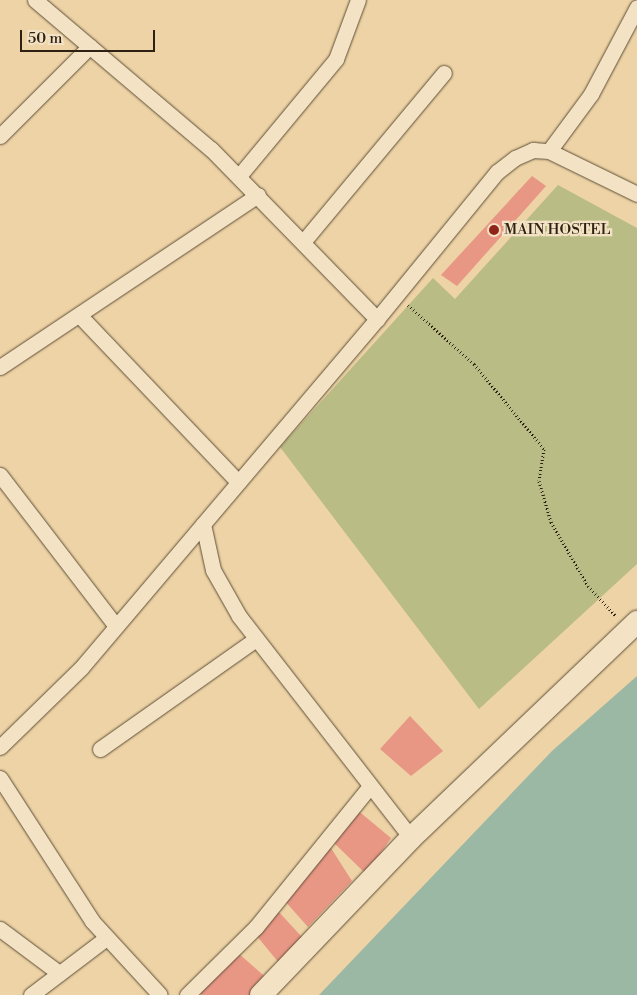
<!DOCTYPE html>
<style>
body{margin:0}
#map{position:relative;width:637px;height:995px;overflow:hidden;background:#edd3a5;font-family:"Libre Bodoni",serif}
div>[style]{position:absolute}
.green>*{inset:0;background:#babc85}
.water>*{inset:0;background:#9ab8a4}
.building>*{inset:0;background:#e89785}
.path>*{height:3px;margin-top:-1.5px;transform-origin:0;background:repeating-linear-gradient(90deg,#2e2114 0 1px,transparent 0 3.5px)}
.roads{filter:drop-shadow(0 0 1px #5e4e38) drop-shadow(0 0 1px #5e4e38)}
.street>*{height:15px;margin:-7.5px;padding:0 7.5px;transform-origin:7.5px;border-radius:7.5px;background:#f3e2c4}
.secondary>*{height:22px;margin:-11px;padding:0 11px;transform-origin:11px;border-radius:11px;background:#f3e2c4}
.dots>*{width:14px;height:14px;translate:-50% -50%;box-sizing:border-box;border:2px solid #f3e2c4;border-radius:50%}
span{translate:-50% -50%;white-space:nowrap;text-align:center;line-height:1.15;-webkit-text-stroke:4.5px #f3e2c4;paint-order:stroke}
.poi-label{font-size:15px;color:#2e2114}
.left{translate:0 -50%;text-align:left}
.scale{position:absolute;left:20px;top:30px;width:135px;height:22px;box-sizing:border-box;border:2px solid #2e2114;border-top:0;padding-left:6px;font-size:15px;line-height:18px;white-space:nowrap;color:#2e2114;-webkit-text-stroke:4px #f3e2c4;paint-order:stroke}
</style>
<div id="map">
<div class="green">
<i style="clip-path:polygon(558px 185px,637px 228px,637px 564px,479px 709px,280px 447px,433px 278px,455px 299px)"></i>
</div>
<div class="water">
<i style="clip-path:polygon(637px 676px,637px 995px,319px 995px,552px 751px)"></i>
</div>
<div class="building">
<i style="clip-path:polygon(532px 176px,546px 186px,457px 286px,441px 275px)"></i>
<i style="clip-path:polygon(410px 716px,443px 751px,411px 776px,380px 749px)"></i>
<i style="clip-path:polygon(356px 809px,391px 838px,366px 874px,332px 841px)"></i>
<i style="clip-path:polygon(329px 845px,352px 881px,308px 927px,283px 899px)"></i>
<i style="clip-path:polygon(277px 910px,302px 937px,279px 963px,256px 935px)"></i>
<i style="clip-path:polygon(238px 953px,270px 981px,255px 995px,202px 995px,199px 992px)"></i>
</div>
<div class="path">
<i style="left:408px;top:305px;width:89px;rotate:41.8deg"></i>
<i style="left:474px;top:364px;width:110px;rotate:50.5deg"></i>
<i style="left:544px;top:449px;width:32px;rotate:99deg"></i>
<i style="left:539px;top:481px;width:43px;rotate:73.7deg"></i>
<i style="left:551px;top:522px;width:74px;rotate:60deg"></i>
<i style="left:588px;top:586px;width:40px;rotate:47deg"></i>
</div>
<div class="roads">
<div class="street">
<i style="left:35px;top:0;width:231px;rotate:40.3deg"></i>
<i style="left:211px;top:149px;width:238px;rotate:45.7deg"></i>
<i style="left:377px;top:319px;width:190px;rotate:-50.8deg"></i>
<i style="left:497px;top:172px;width:23px;rotate:-38deg"></i>
<i style="left:515px;top:158px;width:20px;rotate:-24deg"></i>
<i style="left:533px;top:150px;width:16px;rotate:4deg"></i>
<i style="left:549px;top:151px;width:98px;rotate:26deg"></i>
<i style="left:0;top:136px;width:127px;rotate:-45deg"></i>
<i style="left:549px;top:151px;width:71px;rotate:-53.6deg"></i>
<i style="left:591px;top:94px;width:98px;rotate:-62.1deg"></i>
<i style="left:239px;top:176px;width:152px;rotate:-50.3deg"></i>
<i style="left:336px;top:59px;width:63px;rotate:-69.6deg"></i>
<i style="left:303px;top:242px;width:220px;rotate:-50.2deg"></i>
<i style="left:81px;top:317px;width:228px;rotate:46.4deg"></i>
<i style="left:0;top:367px;width:310px;rotate:-33.7deg"></i>
<i style="left:0;top:475px;width:190px;rotate:52.5deg"></i>
<i style="left:203px;top:524px;width:47px;rotate:77.7deg"></i>
<i style="left:213px;top:570px;width:53px;rotate:60.5deg"></i>
<i style="left:239px;top:616px;width:281px;rotate:52.2deg"></i>
<i style="left:0;top:747px;width:113px;rotate:-44.3deg"></i>
<i style="left:81px;top:668px;width:458px;rotate:-49.7deg"></i>
<i style="left:100px;top:749px;width:191px;rotate:-35.2deg"></i>
<i style="left:0;top:778px;width:170px;rotate:57.2deg"></i>
<i style="left:92px;top:921px;width:100px;rotate:47.4deg"></i>
<i style="left:0;top:929px;width:74px;rotate:36.7deg"></i>
<i style="left:31px;top:995px;width:94px;rotate:-37.2deg"></i>
<i style="left:187px;top:995px;width:97px;rotate:-44.6deg"></i>
<i style="left:256px;top:927px;width:181px;rotate:-51deg"></i>
</div>
<div class="secondary">
<i style="left:261px;top:995px;width:217px;rotate:-46.3deg"></i>
<i style="left:411px;top:838px;width:313px;rotate:-43.7deg"></i>
</div>
</div>
<div class="dots">
<i style="left:494px;top:230px;background:#8f2418"></i>
</div>
<div class="poi-label">
<span class="left" style="left:504px;top:230px">MAIN HOSTEL</span>
</div>
<div class="scale">50 m</div>
</div>
